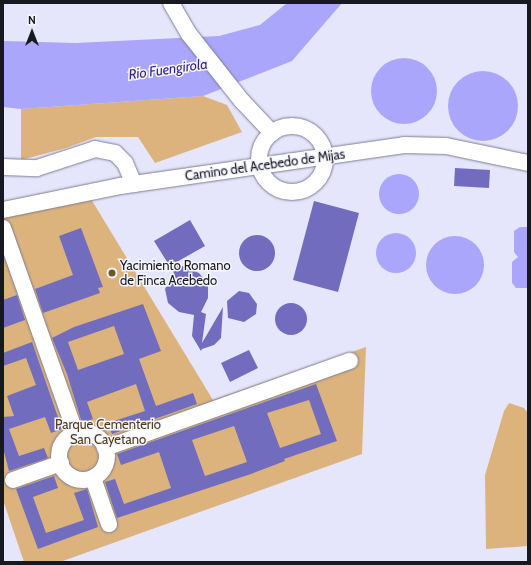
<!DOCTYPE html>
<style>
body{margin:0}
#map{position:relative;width:531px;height:565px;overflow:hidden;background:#e5e6fc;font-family:Cabin,sans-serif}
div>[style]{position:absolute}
.green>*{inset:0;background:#dcb37c}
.water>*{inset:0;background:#a9a6fc}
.round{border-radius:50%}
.building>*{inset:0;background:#716cbe}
.roads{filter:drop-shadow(0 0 1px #7d7d91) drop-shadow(0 0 1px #7d7d91)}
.minor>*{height:16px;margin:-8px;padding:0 8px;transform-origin:8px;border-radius:8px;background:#fff}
.minor>.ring{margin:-8px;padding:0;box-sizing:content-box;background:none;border:16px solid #fff;border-radius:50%}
.dots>*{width:11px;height:11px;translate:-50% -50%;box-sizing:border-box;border:2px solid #f4f5fd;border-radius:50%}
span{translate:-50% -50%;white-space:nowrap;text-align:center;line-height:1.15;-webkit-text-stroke:3px #f4f5fd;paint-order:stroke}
.street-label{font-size:13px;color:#181820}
.poi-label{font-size:13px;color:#181820}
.left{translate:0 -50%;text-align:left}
.park-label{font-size:13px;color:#533a16}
.water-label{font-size:14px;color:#382485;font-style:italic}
.frame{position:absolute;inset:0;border:4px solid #181820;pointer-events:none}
.north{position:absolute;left:12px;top:12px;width:40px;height:40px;-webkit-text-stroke:3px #f4f5fd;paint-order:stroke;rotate:0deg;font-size:11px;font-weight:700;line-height:16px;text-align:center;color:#181820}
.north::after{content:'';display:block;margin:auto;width:14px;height:18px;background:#181820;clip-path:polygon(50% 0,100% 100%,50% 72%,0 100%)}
</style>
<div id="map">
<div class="green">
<i style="clip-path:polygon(203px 96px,227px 105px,242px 132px,155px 163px,138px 137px,96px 137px,66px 148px,21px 160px,21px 109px)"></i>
<i style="clip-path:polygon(91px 199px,213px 400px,366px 347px,362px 454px,60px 562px,24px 562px,3px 500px,3px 217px)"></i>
<i style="clip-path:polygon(509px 403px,524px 408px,528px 413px,528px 546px,486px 549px,485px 475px,504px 411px)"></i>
</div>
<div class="water">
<i style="clip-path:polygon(287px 3px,342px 3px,292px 61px,203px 96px,21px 109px,3px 107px,3px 41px,76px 43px,219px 36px,260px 25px)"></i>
<i class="round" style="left:371px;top:58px;width:66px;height:66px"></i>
<i class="round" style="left:448px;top:71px;width:70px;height:70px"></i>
<i class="round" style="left:379px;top:174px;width:40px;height:40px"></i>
<i style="clip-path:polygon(520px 227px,528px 227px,528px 288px,516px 288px,512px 283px,512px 262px,518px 257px,514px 252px,514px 231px)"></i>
<i class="round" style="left:376px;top:233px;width:40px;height:40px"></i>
<i class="round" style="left:426px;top:236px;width:58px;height:58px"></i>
</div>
<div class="building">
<i style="clip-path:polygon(455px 168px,490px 170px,489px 188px,454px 186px)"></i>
<i style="clip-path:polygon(314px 201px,359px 213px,338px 292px,293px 280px)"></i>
<i style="clip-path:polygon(190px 220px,205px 246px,175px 263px,199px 273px,208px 284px,208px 298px,201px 312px,206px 314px,202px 343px,223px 307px,221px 338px,214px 345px,202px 349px,201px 351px,192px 336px,194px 315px,179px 312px,168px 303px,165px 289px,174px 273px,154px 241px)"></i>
<i style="clip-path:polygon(81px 228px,103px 287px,98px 288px,100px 293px,43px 313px,35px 289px,73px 275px,59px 236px)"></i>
<i class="round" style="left:239px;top:235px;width:36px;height:36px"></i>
<i style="clip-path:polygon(239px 291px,249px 293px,257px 304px,256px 314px,244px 322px,228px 318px,227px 301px)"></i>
<i style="clip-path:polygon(17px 295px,25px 320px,3px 328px,3px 300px)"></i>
<i class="round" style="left:275px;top:303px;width:32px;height:32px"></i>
<i style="clip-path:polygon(evenodd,143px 304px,161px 351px,139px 359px,156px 406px,193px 393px,197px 404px,112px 434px,108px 423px,145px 411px,136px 384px,87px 402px,93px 419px,82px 423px,67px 374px,52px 338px,74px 327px,143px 304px,114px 326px,124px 354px,78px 370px,68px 342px,114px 326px)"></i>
<i style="clip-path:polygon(32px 342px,62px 429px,51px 433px,45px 417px,9px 429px,19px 456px,44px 448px,48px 458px,9px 471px,3px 448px,3px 417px,14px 416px,7px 396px,36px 385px,26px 358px,3px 366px,3px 353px)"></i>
<i style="clip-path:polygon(249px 350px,258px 368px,230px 382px,221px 363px)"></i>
<i style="clip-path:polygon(evenodd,316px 384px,337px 441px,284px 459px,285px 461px,251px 474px,117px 518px,105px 482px,115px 479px,124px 504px,171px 488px,159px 452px,121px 465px,117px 454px,316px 384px,309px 400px,321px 434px,280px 448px,267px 413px,309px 400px,316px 384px,234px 426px,247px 462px,205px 476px,192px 440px,234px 426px)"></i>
<i style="clip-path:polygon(54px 476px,58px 488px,33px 497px,46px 533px,84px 520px,74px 493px,87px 489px,98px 527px,38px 549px,16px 489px)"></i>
</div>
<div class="roads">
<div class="minor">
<i style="left:171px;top:3px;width:36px;rotate:60deg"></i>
<i style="left:189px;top:34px;width:85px;rotate:51.7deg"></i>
<i style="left:242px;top:101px;width:44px;rotate:46.8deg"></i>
<i class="ring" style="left:259px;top:126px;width:50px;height:50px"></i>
<i style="left:3px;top:167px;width:34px;rotate:2deg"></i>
<i style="left:37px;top:168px;width:61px;rotate:-18.1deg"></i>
<i style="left:95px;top:149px;width:20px;rotate:11deg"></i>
<i style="left:115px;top:153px;width:14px;rotate:45deg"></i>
<i style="left:125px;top:163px;width:23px;rotate:67deg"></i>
<i style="left:3px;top:210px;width:119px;rotate:-11.6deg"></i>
<i style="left:120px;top:186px;width:287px;rotate:-8.2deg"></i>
<i style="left:404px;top:145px;width:42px;rotate:1.4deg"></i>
<i style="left:446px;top:146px;width:84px;rotate:11.7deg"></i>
<i style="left:3px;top:228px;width:219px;rotate:70.5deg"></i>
<i class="ring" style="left:59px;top:432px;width:32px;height:32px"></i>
<i style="left:105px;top:448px;width:260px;rotate:-19.6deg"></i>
<i style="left:93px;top:478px;width:49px;rotate:70.8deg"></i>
<i style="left:13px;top:480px;width:51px;rotate:-19.5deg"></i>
</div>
</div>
<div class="dots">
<i style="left:112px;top:273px;background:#715328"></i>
</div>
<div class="street-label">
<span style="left:265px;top:165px;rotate:-8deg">Camino del Acebedo de Mijas</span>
</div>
<div class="poi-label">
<span class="left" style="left:120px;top:273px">Yacimiento Romano<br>de Finca Acebedo</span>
</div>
<div class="park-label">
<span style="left:108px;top:432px">Parque Cementerio<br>San Cayetano</span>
</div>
<div class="water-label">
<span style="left:168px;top:69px;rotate:-8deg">Rio Fuengirola</span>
</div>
<div class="frame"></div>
<div class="north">N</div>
</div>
